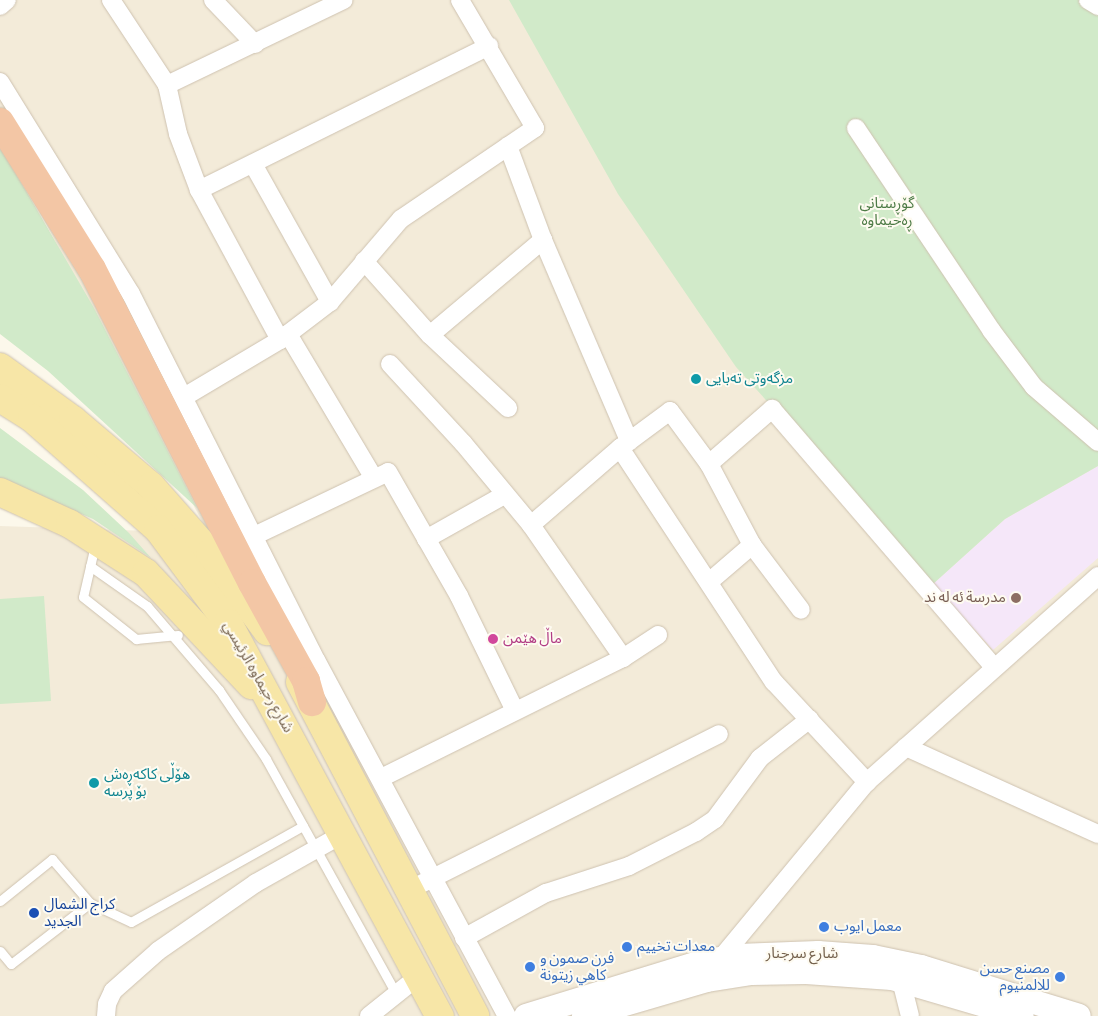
<!DOCTYPE html>
<meta charset="utf-8">
<style>
body{margin:0}
#map{position:relative;width:1098px;height:1016px;overflow:hidden;background:#fcf8eb;font-family:"Alegreya Sans","Noto Sans Arabic",sans-serif}
div>[style]{position:absolute}
.residential>*{inset:0;background:#f3ebd9}
.education>*{inset:0;background:#f5e7f9}
.green>*{inset:0;background:#d1eac9}
.roads{filter:drop-shadow(0 0 1px #cec2b0) drop-shadow(0 0 1px #cec2b0)}
.lane>*{height:9px;margin:-4.5px;padding:0 4.5px;transform-origin:4.5px;border-radius:4.5px;background:#fff}
.street>*{height:18px;margin:-9px;padding:0 9px;transform-origin:9px;border-radius:9px;background:#fff}
.secondary>*{height:24px;margin:-12px;padding:0 12px;transform-origin:12px;border-radius:12px;background:#fff}
.primary>*{height:28px;margin:-14px;padding:0 14px;transform-origin:14px;border-radius:14px;background:#f7e6a7}
.highway>*{height:28px;margin:-14px;padding:0 14px;transform-origin:14px;border-radius:14px;background:#f3c6a5}
.dots>*{width:14px;height:14px;translate:-50% -50%;box-sizing:border-box;border:2px solid #fefbf1;border-radius:50%}
span{translate:-50% -50%;white-space:nowrap;text-align:center;line-height:1.15;-webkit-text-stroke:4px #fefbf1;paint-order:stroke}
.park-label{font-size:15px;color:#4d7b46}
.culture-label{font-size:15px;color:#0d838f}
.left{translate:0 -50%;text-align:left}
.education-label{font-size:15px;color:#785e54}
.right{translate:-100% -50%;text-align:right}
.hotel-label{font-size:15px;color:#b23c85}
.street-label{font-size:15px;color:#76634e}
.transit-label{font-size:15px;color:#164399}
.shop-label{font-size:15px;color:#366cbe}
</style>
<div id="map">
<div class="residential">
<i style="clip-path:polygon(0 0,1098px 0,1098px 1016px,0 1016px,0 526px,208px 533px,0 136px)"></i>
</div>
<div class="education">
<i style="clip-path:polygon(1098px 466px,1098px 558px,993px 650px,933px 584px,1005px 519px)"></i>
</div>
<div class="green">
<i style="clip-path:polygon(509px 0,1098px 0,1098px 466px,1005px 519px,933px 584px,736px 367px,618px 194px)"></i>
<i style="clip-path:polygon(0 146px,94px 308px,197px 508px,48px 371px,0 334px)"></i>
<i style="clip-path:polygon(0 428px,83px 490px,129px 533px,151px 558px,93px 519px,0 479px)"></i>
<i style="clip-path:polygon(44px 596px,51px 701px,0 704px,0 599px)"></i>
</div>
<div class="roads">
<div class="lane">
<i style="left:95px;top:545px;width:53px;rotate:103deg"></i>
<i style="left:83px;top:597px;width:68px;rotate:38.4deg"></i>
<i style="left:136px;top:639px;width:42px;rotate:-5.4deg"></i>
<i style="left:90px;top:566px;width:70px;rotate:35.1deg"></i>
<i style="left:147px;top:606px;width:111px;rotate:49.4deg"></i>
<i style="left:219px;top:690px;width:83px;rotate:55.7deg"></i>
<i style="left:266px;top:759px;width:269px;rotate:61deg"></i>
<i style="left:0;top:901px;width:67px;rotate:-38.9deg"></i>
<i style="left:52px;top:859px;width:58px;rotate:49.2deg"></i>
<i style="left:90px;top:903px;width:45px;rotate:24.9deg"></i>
<i style="left:131px;top:922px;width:197px;rotate:-29.2deg"></i>
<i style="left:0;top:951px;width:17px;rotate:50deg"></i>
<i style="left:11px;top:964px;width:100px;rotate:-37.7deg"></i>
</div>
<div class="street">
<i style="left:111px;top:0;width:102px;rotate:56.6deg"></i>
<i style="left:167px;top:85px;width:50px;rotate:77.3deg"></i>
<i style="left:178px;top:134px;width:60px;rotate:69.4deg"></i>
<i style="left:199px;top:190px;width:170px;rotate:61.6deg"></i>
<i style="left:213px;top:0;width:61px;rotate:46.3deg"></i>
<i style="left:1088px;top:0;width:12px;rotate:31deg"></i>
<i style="left:0;top:6px;width:9px;rotate:-41deg"></i>
<i style="left:0;top:82px;width:249px;rotate:58.3deg"></i>
<i style="left:131px;top:294px;width:410px;rotate:63.2deg"></i>
<i style="left:316px;top:660px;width:404px;rotate:61.8deg"></i>
<i style="left:167px;top:85px;width:196px;rotate:-25.7deg"></i>
<i style="left:856px;top:128px;width:243px;rotate:56.2deg"></i>
<i style="left:991px;top:330px;width:71px;rotate:53deg"></i>
<i style="left:1034px;top:387px;width:84px;rotate:40.7deg"></i>
<i style="left:508px;top:146px;width:100px;rotate:69.6deg"></i>
<i style="left:543px;top:240px;width:219px;rotate:66.8deg"></i>
<i style="left:253px;top:164px;width:158px;rotate:60.8deg"></i>
<i style="left:199px;top:190px;width:324px;rotate:-26.4deg"></i>
<i style="left:364px;top:261px;width:99px;rotate:48.3deg"></i>
<i style="left:430px;top:335px;width:107px;rotate:43.1deg"></i>
<i style="left:288px;top:334px;width:168px;rotate:59.2deg"></i>
<i style="left:430px;top:335px;width:148px;rotate:-40.1deg"></i>
<i style="left:390px;top:364px;width:108px;rotate:47.3deg"></i>
<i style="left:463px;top:443px;width:107px;rotate:50.3deg"></i>
<i style="left:531px;top:525px;width:162px;rotate:55.3deg"></i>
<i style="left:184px;top:397px;width:112px;rotate:-30.7deg"></i>
<i style="left:280px;top:340px;width:63px;rotate:-37.2deg"></i>
<i style="left:330px;top:302px;width:109px;rotate:-49.5deg"></i>
<i style="left:401px;top:219px;width:162px;rotate:-34.2deg"></i>
<i style="left:535px;top:128px;width:148px;rotate:-120.4deg"></i>
<i style="left:620px;top:448px;width:280px;rotate:56.7deg"></i>
<i style="left:774px;top:682px;width:137px;rotate:47.1deg"></i>
<i style="left:709px;top:464px;width:84px;rotate:-41.1deg"></i>
<i style="left:772px;top:409px;width:340px;rotate:49.3deg"></i>
<i style="left:531px;top:525px;width:118px;rotate:-40.9deg"></i>
<i style="left:620px;top:448px;width:62px;rotate:-36.5deg"></i>
<i style="left:670px;top:411px;width:66px;rotate:53.7deg"></i>
<i style="left:709px;top:464px;width:92px;rotate:62deg"></i>
<i style="left:752px;top:545px;width:81px;rotate:53deg"></i>
<i style="left:254px;top:536px;width:148px;rotate:-25.5deg"></i>
<i style="left:388px;top:472px;width:143px;rotate:60.2deg"></i>
<i style="left:459px;top:596px;width:126px;rotate:64deg"></i>
<i style="left:426px;top:539px;width:90px;rotate:-29.4deg"></i>
<i style="left:709px;top:582px;width:57px;rotate:-40.7deg"></i>
<i style="left:906px;top:747px;width:211px;rotate:24.4deg"></i>
<i style="left:381px;top:778px;width:270px;rotate:-26.4deg"></i>
<i style="left:623px;top:658px;width:42px;rotate:-33.3deg"></i>
<i style="left:407px;top:891px;width:349px;rotate:-26.7deg"></i>
<i style="left:464px;top:938px;width:94px;rotate:-28.8deg"></i>
<i style="left:546px;top:893px;width:87px;rotate:-18deg"></i>
<i style="left:629px;top:866px;width:75px;rotate:-26.9deg"></i>
<i style="left:696px;top:832px;width:23px;rotate:-34deg"></i>
<i style="left:715px;top:819px;width:76px;rotate:-53.6deg"></i>
<i style="left:760px;top:758px;width:63px;rotate:-38deg"></i>
<i style="left:722px;top:957px;width:227px;rotate:-50.4deg"></i>
<i style="left:867px;top:782px;width:310px;rotate:-41.7deg"></i>
<i style="left:901px;top:980px;width:37px;rotate:76deg"></i>
<i style="left:106px;top:1016px;width:12px;rotate:-85deg"></i>
<i style="left:107px;top:1004px;width:14px;rotate:-65deg"></i>
<i style="left:113px;top:991px;width:60px;rotate:-41.6deg"></i>
<i style="left:158px;top:951px;width:119px;rotate:-34.8deg"></i>
<i style="left:256px;top:883px;width:100px;rotate:-29.4deg"></i>
<i style="left:369px;top:1016px;width:64px;rotate:-38.7deg"></i>
</div>
<div class="secondary">
<i style="left:526px;top:1016px;width:183px;rotate:-17.1deg"></i>
<i style="left:701px;top:962px;width:37px;rotate:-9deg"></i>
<i style="left:738px;top:956px;width:80px;rotate:-2.1deg"></i>
<i style="left:818px;top:953px;width:55px;rotate:4.2deg"></i>
<i style="left:873px;top:957px;width:49px;rotate:11.8deg"></i>
<i style="left:921px;top:967px;width:165px;rotate:17.2deg"></i>
<i style="left:584px;top:1016px;width:128px;rotate:-16.3deg"></i>
<i style="left:707px;top:980px;width:45px;rotate:-9deg"></i>
<i style="left:751px;top:973px;width:55px;rotate:-1deg"></i>
<i style="left:806px;top:972px;width:86px;rotate:4deg"></i>
<i style="left:892px;top:978px;width:135px;rotate:16.3deg"></i>
</div>
<div class="primary">
<i style="left:0;top:367px;width:90px;rotate:36deg"></i>
<i style="left:73px;top:420px;width:102px;rotate:40.2deg"></i>
<i style="left:151px;top:486px;width:89px;rotate:48.6deg"></i>
<i style="left:210px;top:553px;width:97px;rotate:53.8deg"></i>
<i style="left:0;top:398px;width:38px;rotate:32deg"></i>
<i style="left:32px;top:418px;width:168px;rotate:41.4deg"></i>
<i style="left:158px;top:529px;width:117px;rotate:53.3deg"></i>
<i style="left:228px;top:623px;width:447px;rotate:61.7deg"></i>
<i style="left:0;top:492px;width:77px;rotate:24.6deg"></i>
<i style="left:70px;top:524px;width:90px;rotate:32.8deg"></i>
<i style="left:146px;top:573px;width:154px;rotate:46.8deg"></i>
<i style="left:300px;top:682px;width:377px;rotate:62.3deg"></i>
</div>
<div class="highway">
<i style="left:0;top:122px;width:173px;rotate:58deg"></i>
<i style="left:92px;top:269px;width:352px;rotate:63deg"></i>
<i style="left:252px;top:583px;width:112px;rotate:61.1deg"></i>
<i style="left:306px;top:681px;width:22px;rotate:74deg"></i>
</div>
</div>
<div class="dots">
<i style="left:696px;top:379px;background:#0f9aa8"></i>
<i style="left:1016px;top:598px;background:#8d6e63"></i>
<i style="left:493px;top:639px;background:#d1479c"></i>
<i style="left:94px;top:783px;background:#0f9aa8"></i>
<i style="left:34px;top:913px;background:#1a4fb4"></i>
<i style="left:824px;top:927px;background:#3f7fe0"></i>
<i style="left:627px;top:947px;background:#3f7fe0"></i>
<i style="left:530px;top:967px;background:#3f7fe0"></i>
<i style="left:1060px;top:977px;background:#3f7fe0"></i>
</div>
<div class="park-label">
<span style="left:887px;top:212px">گۆڕستانی<br>ڕەحیماوە</span>
</div>
<div class="culture-label">
<span class="left" style="left:706px;top:379px">مزگەوتی تەبایی</span>
<span class="left" style="left:104px;top:783px">هۆڵی کاکەڕەش<br>بۆ پرسە</span>
</div>
<div class="education-label">
<span class="right" style="left:1006px;top:598px">مدرسة ئه له ند</span>
</div>
<div class="hotel-label">
<span class="left" style="left:503px;top:639px">ماڵ هێمن</span>
</div>
<div class="street-label">
<span style="left:258px;top:677px;rotate:60deg">شارع رحيماوه الرئيسي</span>
<span style="left:802px;top:954px">شارع سرجنار</span>
</div>
<div class="transit-label">
<span class="left" style="left:44px;top:913px">كراج الشمال<br>الجديد</span>
</div>
<div class="shop-label">
<span class="left" style="left:834px;top:927px">معمل ايوب</span>
<span class="left" style="left:637px;top:947px">معدات تخييم</span>
<span class="left" style="left:540px;top:967px">فرن صمون و<br>كاهي زيتونة</span>
<span class="right" style="left:1050px;top:977px">مصنع حسن<br>للالمنيوم</span>
</div>
</div>
